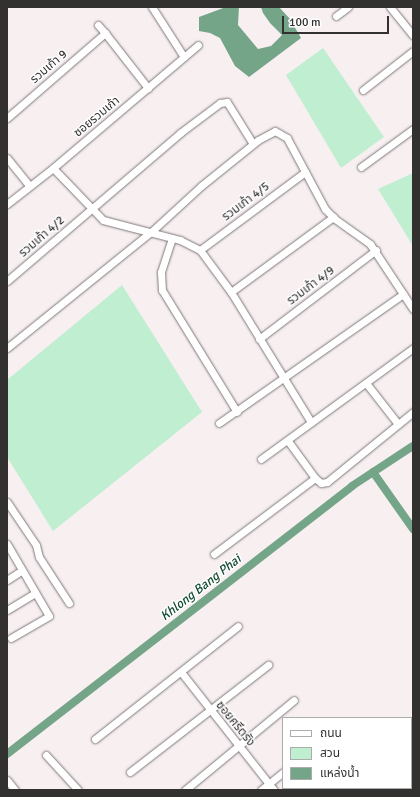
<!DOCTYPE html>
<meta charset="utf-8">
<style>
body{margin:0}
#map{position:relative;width:420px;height:797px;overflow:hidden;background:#f7eff0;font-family:Signika,"Noto Sans Thai",sans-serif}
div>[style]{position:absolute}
.green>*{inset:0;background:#c0eed1}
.water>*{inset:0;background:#75a589}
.canal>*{height:8px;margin:-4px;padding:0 4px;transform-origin:4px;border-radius:4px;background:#75a589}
.roads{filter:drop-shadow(0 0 1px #7f7879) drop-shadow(0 0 1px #7f7879)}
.street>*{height:7px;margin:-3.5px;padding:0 3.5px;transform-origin:3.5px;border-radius:3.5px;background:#fff}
span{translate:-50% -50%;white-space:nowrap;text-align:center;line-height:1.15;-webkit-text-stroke:3px #fff;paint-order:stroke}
.street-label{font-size:12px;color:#333030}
.water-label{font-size:13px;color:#124d31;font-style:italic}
.frame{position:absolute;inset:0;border:8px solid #333030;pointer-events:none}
.legend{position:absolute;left:282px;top:717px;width:130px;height:72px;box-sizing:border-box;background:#fff;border:1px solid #adacac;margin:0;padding:5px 7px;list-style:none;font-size:12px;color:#333030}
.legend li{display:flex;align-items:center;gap:8px;height:20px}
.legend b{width:20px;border:1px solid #adacac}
.scale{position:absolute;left:282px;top:16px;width:107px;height:18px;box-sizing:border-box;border:2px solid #333030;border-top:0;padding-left:5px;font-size:12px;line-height:14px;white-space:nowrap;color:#333030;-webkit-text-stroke:3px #fff;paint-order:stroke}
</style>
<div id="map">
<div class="green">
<i style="clip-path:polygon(323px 48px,384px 137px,341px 168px,286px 75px)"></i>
<i style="clip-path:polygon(413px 173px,413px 246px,378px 189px)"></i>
<i style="clip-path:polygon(122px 285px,202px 412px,53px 531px,7px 457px,7px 380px)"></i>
</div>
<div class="water">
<i style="clip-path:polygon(226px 7px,239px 7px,238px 25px,258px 49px,271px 46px,282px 35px,270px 23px,263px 13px,261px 7px,279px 7px,290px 19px,301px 38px,249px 77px,235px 66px,220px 38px,210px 33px,199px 31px,199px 17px)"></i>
</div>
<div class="canal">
<i style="left:373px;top:472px;width:70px;rotate:54.9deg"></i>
<i style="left:7px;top:754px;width:437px;rotate:-37.8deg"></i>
<i style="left:352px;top:486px;width:73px;rotate:-33.3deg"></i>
</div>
<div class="roads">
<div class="street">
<i style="left:152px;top:7px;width:59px;rotate:57.4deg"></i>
<i style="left:390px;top:7px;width:36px;rotate:51deg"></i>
<i style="left:336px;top:16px;width:15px;rotate:-37deg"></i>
<i style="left:98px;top:25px;width:11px;rotate:49deg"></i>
<i style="left:363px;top:90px;width:63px;rotate:-38deg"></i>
<i style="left:7px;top:118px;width:130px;rotate:-40.9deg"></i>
<i style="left:105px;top:33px;width:70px;rotate:52deg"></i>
<i style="left:7px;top:158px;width:36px;rotate:51deg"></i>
<i style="left:361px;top:167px;width:64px;rotate:-36.2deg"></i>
<i style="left:53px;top:168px;width:72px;rotate:46.1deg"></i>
<i style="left:103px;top:220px;width:80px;rotate:14.6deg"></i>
<i style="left:180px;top:240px;width:22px;rotate:27deg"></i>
<i style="left:200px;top:250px;width:52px;rotate:53.6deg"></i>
<i style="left:231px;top:292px;width:153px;rotate:58.4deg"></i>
<i style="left:7px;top:204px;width:58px;rotate:-38deg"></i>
<i style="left:53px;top:168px;width:190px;rotate:-40.3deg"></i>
<i style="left:172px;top:238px;width:36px;rotate:108deg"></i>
<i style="left:161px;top:272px;width:18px;rotate:87deg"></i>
<i style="left:162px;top:290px;width:143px;rotate:58.4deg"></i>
<i style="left:200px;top:250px;width:131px;rotate:-36.6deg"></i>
<i style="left:7px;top:281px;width:228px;rotate:-40.5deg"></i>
<i style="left:180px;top:133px;width:50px;rotate:-36.9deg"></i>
<i style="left:220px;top:103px;width:7px;rotate:-8deg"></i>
<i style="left:227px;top:102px;width:49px;rotate:58.2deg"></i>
<i style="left:231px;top:292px;width:127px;rotate:-36.3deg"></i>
<i style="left:259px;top:339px;width:147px;rotate:-37.3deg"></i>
<i style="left:7px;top:348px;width:185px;rotate:-38.9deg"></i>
<i style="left:151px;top:232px;width:68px;rotate:-42.6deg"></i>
<i style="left:201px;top:186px;width:73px;rotate:-38.9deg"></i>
<i style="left:258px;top:140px;width:19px;rotate:-28deg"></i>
<i style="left:275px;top:131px;width:14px;rotate:30deg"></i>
<i style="left:287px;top:138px;width:81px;rotate:61.8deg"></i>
<i style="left:325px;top:209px;width:14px;rotate:45deg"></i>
<i style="left:335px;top:219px;width:43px;rotate:35.5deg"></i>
<i style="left:370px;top:244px;width:78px;rotate:56.5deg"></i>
<i style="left:366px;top:383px;width:52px;rotate:52deg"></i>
<i style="left:219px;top:423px;width:225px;rotate:-35deg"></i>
<i style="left:261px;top:459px;width:188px;rotate:-36.1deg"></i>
<i style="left:315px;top:478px;width:8px;rotate:40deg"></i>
<i style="left:321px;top:483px;width:6px;rotate:-9deg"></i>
<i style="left:327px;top:482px;width:111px;rotate:-39.1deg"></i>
<i style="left:7px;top:502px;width:52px;rotate:56deg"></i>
<i style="left:36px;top:545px;width:12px;rotate:76deg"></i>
<i style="left:39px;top:557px;width:55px;rotate:56.9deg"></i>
<i style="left:7px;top:544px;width:83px;rotate:59.7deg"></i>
<i style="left:49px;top:616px;width:44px;rotate:149.9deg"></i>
<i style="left:214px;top:554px;width:126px;rotate:-37deg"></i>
<i style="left:315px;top:478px;width:46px;rotate:-126.1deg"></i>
<i style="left:7px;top:580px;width:17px;rotate:-33deg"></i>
<i style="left:7px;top:610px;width:31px;rotate:-31deg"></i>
<i style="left:181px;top:672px;width:150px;rotate:51.8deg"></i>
<i style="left:95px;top:739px;width:182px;rotate:-38.3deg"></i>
<i style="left:46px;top:755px;width:47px;rotate:47.6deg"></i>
<i style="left:130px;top:772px;width:175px;rotate:-37.8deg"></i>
<i style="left:7px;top:780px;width:13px;rotate:51deg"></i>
<i style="left:185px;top:790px;width:141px;rotate:-39.5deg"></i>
<i style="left:261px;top:790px;width:28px;rotate:-39deg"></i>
<i style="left:341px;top:790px;width:3px;rotate:-45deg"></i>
</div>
</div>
<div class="street-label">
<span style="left:49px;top:67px;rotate:-41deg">รวมเก้า 9</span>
<span style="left:97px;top:117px;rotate:-40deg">ซอยรวมเก้า</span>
<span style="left:246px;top:202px;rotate:-37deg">รวมเก้า 4/5</span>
<span style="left:42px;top:237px;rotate:-41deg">รวมเก้า 4/2</span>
<span style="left:311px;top:286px;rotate:-37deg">รวมเก้า 4/9</span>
<span style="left:235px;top:724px;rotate:51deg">ซอยศรีตรัง</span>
</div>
<div class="water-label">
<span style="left:201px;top:588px;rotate:-38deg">Khlong Bang Phai</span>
</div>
<div class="frame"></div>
<ul class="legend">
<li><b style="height:5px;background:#fff"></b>ถนน</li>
<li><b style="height:11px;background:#c0eed1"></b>สวน</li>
<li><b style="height:11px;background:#75a589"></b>แหล่งน้ำ</li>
</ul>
<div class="scale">100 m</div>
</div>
